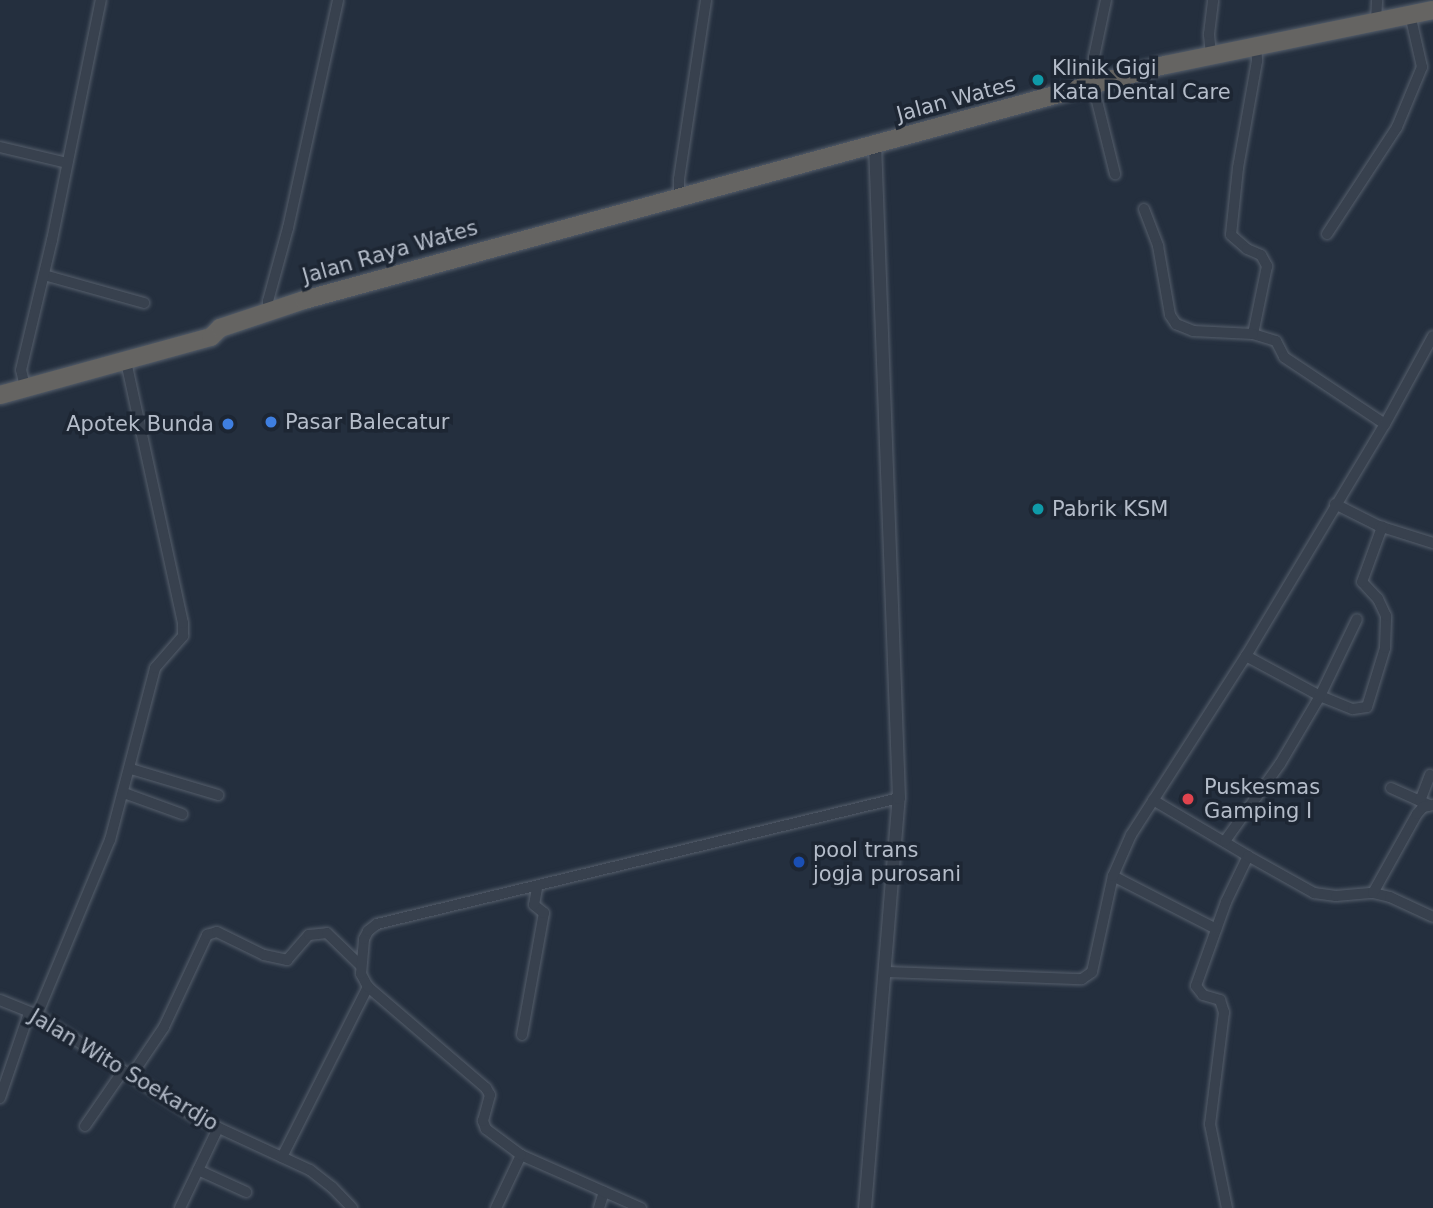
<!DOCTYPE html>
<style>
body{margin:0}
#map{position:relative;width:1433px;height:1208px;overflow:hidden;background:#242f3e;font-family:"DejaVu Sans",sans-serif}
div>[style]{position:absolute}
.roads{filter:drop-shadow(0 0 2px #565f6c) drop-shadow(0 0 2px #565f6c)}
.minor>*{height:10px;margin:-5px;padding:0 5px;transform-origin:5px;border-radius:5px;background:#38414e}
.tertiary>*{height:12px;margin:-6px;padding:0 6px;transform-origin:6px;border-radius:6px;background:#38414e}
.trunk>*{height:18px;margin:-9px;padding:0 9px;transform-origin:9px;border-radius:9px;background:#656462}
.dots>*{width:19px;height:19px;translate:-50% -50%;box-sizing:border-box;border:4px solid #1d2633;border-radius:50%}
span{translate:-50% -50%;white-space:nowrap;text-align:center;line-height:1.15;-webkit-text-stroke:7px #1d2633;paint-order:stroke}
.poi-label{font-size:21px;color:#b4bcc9}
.left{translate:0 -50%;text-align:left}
.right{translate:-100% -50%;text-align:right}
.street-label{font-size:21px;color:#b4bcc9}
</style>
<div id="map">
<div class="roads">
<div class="minor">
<i style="left:1106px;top:0;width:58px;rotate:101.9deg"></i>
<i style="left:1094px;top:57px;width:28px;rotate:92deg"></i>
<i style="left:1093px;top:85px;width:92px;rotate:76.1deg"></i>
<i style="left:1376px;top:21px;width:21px;rotate:-87deg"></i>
<i style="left:1256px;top:45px;width:16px;rotate:86deg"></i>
<i style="left:1257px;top:61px;width:109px;rotate:100.1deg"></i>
<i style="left:1238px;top:168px;width:67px;rotate:96deg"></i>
<i style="left:1231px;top:235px;width:21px;rotate:41deg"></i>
<i style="left:1247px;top:249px;width:15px;rotate:23deg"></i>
<i style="left:1261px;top:255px;width:13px;rotate:61deg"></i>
<i style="left:1267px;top:266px;width:69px;rotate:101.6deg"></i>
<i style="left:1253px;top:334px;width:24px;rotate:17deg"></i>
<i style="left:1276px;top:341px;width:18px;rotate:63deg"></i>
<i style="left:1284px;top:357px;width:121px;rotate:33.6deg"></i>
<i style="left:1211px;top:54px;width:20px;rotate:-96deg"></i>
<i style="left:1209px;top:34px;width:34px;rotate:-83deg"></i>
<i style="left:0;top:147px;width:69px;rotate:13.4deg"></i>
<i style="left:679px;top:197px;width:18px;rotate:-90deg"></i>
<i style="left:679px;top:179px;width:181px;rotate:-81.4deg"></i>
<i style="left:1144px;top:209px;width:40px;rotate:69deg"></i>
<i style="left:1158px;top:246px;width:70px;rotate:80.1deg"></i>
<i style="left:1170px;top:315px;width:11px;rotate:56deg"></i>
<i style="left:1176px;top:324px;width:18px;rotate:22deg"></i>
<i style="left:1193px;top:331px;width:60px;rotate:2.9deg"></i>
<i style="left:1327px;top:234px;width:128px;rotate:-56.8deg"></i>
<i style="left:1397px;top:127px;width:65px;rotate:-67.4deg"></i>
<i style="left:1422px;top:67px;width:54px;rotate:-102.8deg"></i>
<i style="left:44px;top:275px;width:104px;rotate:15.6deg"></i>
<i style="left:269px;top:311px;width:10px;rotate:-96deg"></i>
<i style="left:268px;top:301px;width:76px;rotate:-74.7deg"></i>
<i style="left:288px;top:228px;width:233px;rotate:-77.6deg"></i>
<i style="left:25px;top:387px;width:17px;rotate:-103deg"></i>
<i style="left:21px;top:370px;width:134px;rotate:-76.6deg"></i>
<i style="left:52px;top:240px;width:245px;rotate:-78.5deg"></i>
<i style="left:1335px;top:504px;width:49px;rotate:26.6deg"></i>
<i style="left:1379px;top:526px;width:57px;rotate:17.5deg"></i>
<i style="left:1246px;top:656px;width:84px;rotate:28.4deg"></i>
<i style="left:1320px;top:696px;width:35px;rotate:22deg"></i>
<i style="left:1353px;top:709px;width:14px;rotate:-8deg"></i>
<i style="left:1367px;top:707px;width:62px;rotate:-73deg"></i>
<i style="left:1385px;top:648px;width:32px;rotate:-88deg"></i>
<i style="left:1386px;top:616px;width:19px;rotate:-115deg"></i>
<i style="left:1378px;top:599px;width:23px;rotate:-133deg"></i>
<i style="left:1362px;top:582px;width:59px;rotate:-70deg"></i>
<i style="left:131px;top:769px;width:91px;rotate:16.6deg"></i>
<i style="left:1391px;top:788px;width:42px;rotate:24.1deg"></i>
<i style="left:124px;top:793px;width:62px;rotate:19.9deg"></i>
<i style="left:1153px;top:800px;width:110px;rotate:30.5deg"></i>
<i style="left:1248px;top:856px;width:51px;rotate:115.6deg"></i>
<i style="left:1226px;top:902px;width:89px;rotate:109.7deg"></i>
<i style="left:1196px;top:986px;width:11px;rotate:52deg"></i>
<i style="left:1203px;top:995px;width:18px;rotate:16deg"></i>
<i style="left:1220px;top:1000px;width:13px;rotate:72deg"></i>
<i style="left:1224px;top:1012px;width:113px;rotate:97.1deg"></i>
<i style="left:1210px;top:1124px;width:86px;rotate:78.6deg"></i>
<i style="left:1420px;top:801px;width:28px;rotate:-69deg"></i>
<i style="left:1225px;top:841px;width:95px;rotate:-54.5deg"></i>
<i style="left:1280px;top:764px;width:79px;rotate:-59.5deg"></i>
<i style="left:1320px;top:696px;width:85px;rotate:-64.3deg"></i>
<i style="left:1248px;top:856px;width:76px;rotate:29.3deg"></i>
<i style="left:1314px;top:893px;width:22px;rotate:8deg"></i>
<i style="left:1336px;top:896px;width:37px;rotate:-5deg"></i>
<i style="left:1373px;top:893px;width:17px;rotate:13deg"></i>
<i style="left:1390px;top:897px;width:47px;rotate:24.9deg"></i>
<i style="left:1113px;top:876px;width:116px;rotate:27.2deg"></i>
<i style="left:1373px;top:893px;width:90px;rotate:-60.9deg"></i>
<i style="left:1417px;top:814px;width:9px;rotate:-49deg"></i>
<i style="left:1423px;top:807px;width:10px;rotate:-11deg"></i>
<i style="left:887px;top:972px;width:195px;rotate:2.1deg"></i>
<i style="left:1082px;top:979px;width:12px;rotate:-35deg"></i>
<i style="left:1092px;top:972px;width:98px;rotate:-77.7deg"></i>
<i style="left:1113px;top:876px;width:45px;rotate:-66.3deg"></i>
<i style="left:1131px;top:835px;width:213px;rotate:-57.3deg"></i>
<i style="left:1246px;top:656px;width:270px;rotate:-59.1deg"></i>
<i style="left:1385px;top:424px;width:100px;rotate:-61.4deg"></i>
<i style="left:0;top:1000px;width:40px;rotate:22deg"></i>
<i style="left:37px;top:1015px;width:186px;rotate:32.9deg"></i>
<i style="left:193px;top:1116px;width:129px;rotate:24.8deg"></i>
<i style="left:310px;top:1170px;width:28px;rotate:38deg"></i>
<i style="left:332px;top:1187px;width:29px;rotate:46deg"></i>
<i style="left:37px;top:1015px;width:190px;rotate:-67.4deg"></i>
<i style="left:110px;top:840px;width:178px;rotate:-75.3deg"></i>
<i style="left:155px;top:668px;width:43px;rotate:-48.8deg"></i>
<i style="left:183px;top:636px;width:13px;rotate:-90deg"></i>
<i style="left:183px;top:623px;width:268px;rotate:-102.3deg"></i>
<i style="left:522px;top:1035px;width:124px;rotate:-79.8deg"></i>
<i style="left:544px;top:913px;width:13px;rotate:-141deg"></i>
<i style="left:534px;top:905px;width:17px;rotate:-80deg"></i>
<i style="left:131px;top:1076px;width:59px;rotate:-56deg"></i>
<i style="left:164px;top:1027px;width:102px;rotate:-64.9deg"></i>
<i style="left:207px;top:935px;width:10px;rotate:-17deg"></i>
<i style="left:217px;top:932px;width:52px;rotate:26.1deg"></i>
<i style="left:264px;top:955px;width:24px;rotate:12deg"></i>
<i style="left:287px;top:960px;width:33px;rotate:-49deg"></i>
<i style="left:309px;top:935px;width:18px;rotate:-6deg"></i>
<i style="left:327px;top:933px;width:47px;rotate:44.1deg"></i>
<i style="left:0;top:1098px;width:90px;rotate:-71.2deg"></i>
<i style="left:85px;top:1126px;width:67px;rotate:-55.4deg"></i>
<i style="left:282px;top:1157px;width:191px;rotate:-63.2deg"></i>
<i style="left:198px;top:1170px;width:53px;rotate:24.6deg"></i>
<i style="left:180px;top:1208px;width:89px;rotate:-64.6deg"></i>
<i style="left:496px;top:1208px;width:59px;rotate:-64.7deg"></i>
<i style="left:599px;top:1208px;width:17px;rotate:-73deg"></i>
<i style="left:641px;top:1208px;width:131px;rotate:-156.2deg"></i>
<i style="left:521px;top:1155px;width:44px;rotate:-143.4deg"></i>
<i style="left:486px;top:1129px;width:9px;rotate:-111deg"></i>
<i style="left:483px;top:1121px;width:27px;rotate:-75deg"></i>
<i style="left:490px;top:1095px;width:8px;rotate:-120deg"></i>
<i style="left:486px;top:1088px;width:155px;rotate:-139.4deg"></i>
<i style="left:368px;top:987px;width:15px;rotate:-118deg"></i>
<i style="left:361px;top:974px;width:35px;rotate:-85deg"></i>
<i style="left:364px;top:939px;width:9px;rotate:-63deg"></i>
<i style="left:368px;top:931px;width:11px;rotate:-38deg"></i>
<i style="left:377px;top:924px;width:537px;rotate:-13.57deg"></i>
</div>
<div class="tertiary">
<i style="left:865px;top:1208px;width:411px;rotate:-85.3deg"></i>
<i style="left:899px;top:798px;width:654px;rotate:-92.1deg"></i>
</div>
<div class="trunk">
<i style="left:0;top:395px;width:219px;rotate:-15.4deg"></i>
<i style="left:211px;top:337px;width:13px;rotate:-45deg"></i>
<i style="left:220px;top:328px;width:89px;rotate:-18.4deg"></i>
<i style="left:304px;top:300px;width:892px;rotate:-15.27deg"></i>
<i style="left:1165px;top:65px;width:274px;rotate:-11.6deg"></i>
</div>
</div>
<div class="dots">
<i style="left:1038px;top:80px;background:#0f9aa8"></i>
<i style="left:271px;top:422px;background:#3f7fe0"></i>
<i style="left:228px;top:424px;background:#3f7fe0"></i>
<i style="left:1038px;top:509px;background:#0f9aa8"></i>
<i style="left:1188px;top:799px;background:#e0444e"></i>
<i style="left:799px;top:862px;background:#1a4fb4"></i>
</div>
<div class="poi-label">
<span class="left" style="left:1052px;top:80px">Klinik Gigi<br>Kata Dental Care</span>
<span class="left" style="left:285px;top:422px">Pasar Balecatur</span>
<span class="right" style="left:214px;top:424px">Apotek Bunda</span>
<span class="left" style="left:1052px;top:509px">Pabrik KSM</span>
<span class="left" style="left:1204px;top:799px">Puskesmas<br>Gamping I</span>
<span class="left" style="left:813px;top:862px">pool trans<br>jogja purosani</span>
</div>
<div class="street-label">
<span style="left:956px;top:99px;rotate:-15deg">Jalan Wates</span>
<span style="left:390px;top:252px;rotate:-16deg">Jalan Raya Wates</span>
<span style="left:124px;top:1070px;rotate:31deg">Jalan Wito Soekardjo</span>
</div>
</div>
